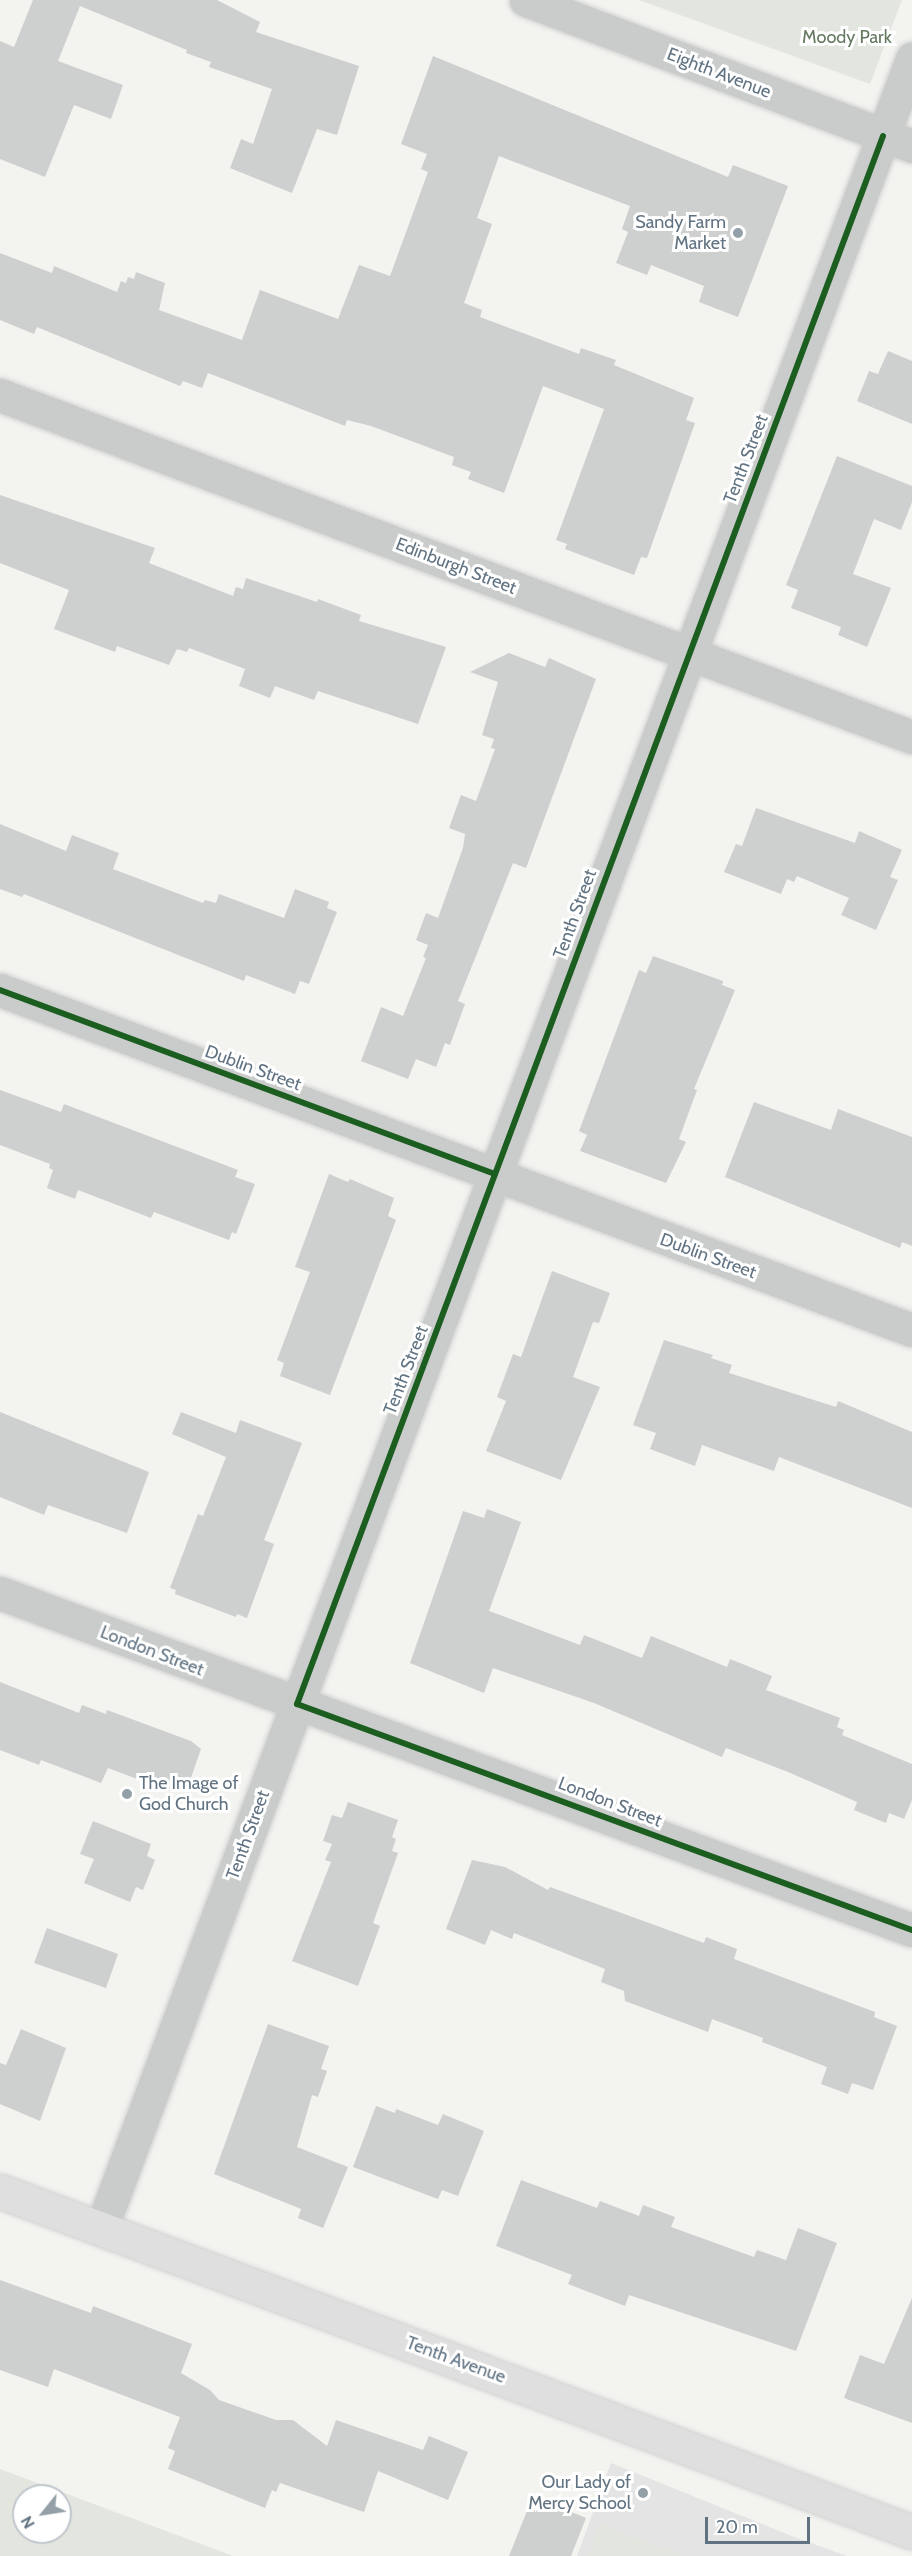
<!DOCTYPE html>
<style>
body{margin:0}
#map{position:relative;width:912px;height:2556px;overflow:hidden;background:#f3f3f0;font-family:Cabin,sans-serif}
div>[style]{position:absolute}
.built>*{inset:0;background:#e3e4e3}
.green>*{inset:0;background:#e2e6de}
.building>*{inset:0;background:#cecfcf}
.roads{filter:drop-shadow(0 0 2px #d0d1d0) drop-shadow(0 0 2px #d0d1d0)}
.minor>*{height:33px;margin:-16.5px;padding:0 16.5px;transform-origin:16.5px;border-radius:16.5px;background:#cacccc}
.major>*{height:33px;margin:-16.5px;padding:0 16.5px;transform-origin:16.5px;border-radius:16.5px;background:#dfdfe0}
.cycleway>*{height:6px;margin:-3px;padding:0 3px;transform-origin:3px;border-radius:3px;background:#1b5e20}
.dots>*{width:16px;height:16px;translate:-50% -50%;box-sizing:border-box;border:3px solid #fff;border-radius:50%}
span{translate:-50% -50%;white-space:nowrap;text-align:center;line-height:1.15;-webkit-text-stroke:6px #fff;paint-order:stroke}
.park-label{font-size:18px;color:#657961}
.street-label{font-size:18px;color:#617382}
.poi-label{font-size:18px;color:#617382}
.right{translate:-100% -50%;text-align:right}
.left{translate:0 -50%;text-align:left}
.north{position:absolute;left:12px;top:2484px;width:60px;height:60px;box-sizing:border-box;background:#fff;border:2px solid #c0c7cd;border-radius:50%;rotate:240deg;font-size:16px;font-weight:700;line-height:24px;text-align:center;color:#617382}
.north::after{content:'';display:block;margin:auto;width:21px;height:27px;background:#94a0a8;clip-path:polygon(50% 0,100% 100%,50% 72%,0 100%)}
.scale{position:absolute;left:705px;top:2517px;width:105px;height:27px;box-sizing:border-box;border:3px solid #617382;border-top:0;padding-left:8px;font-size:18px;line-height:21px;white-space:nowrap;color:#617382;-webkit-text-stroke:4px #fff;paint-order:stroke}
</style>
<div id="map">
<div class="built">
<i style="clip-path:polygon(611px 2463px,794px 2537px,847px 2556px,577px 2556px)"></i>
</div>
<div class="green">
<i style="clip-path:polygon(639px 0,902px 0,870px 84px)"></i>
<i style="clip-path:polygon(evenodd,0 2469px,233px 2556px,0 2556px,0 2469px,24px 2496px,60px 2496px,60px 2532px,24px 2532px,24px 2496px)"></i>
<i style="clip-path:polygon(600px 2524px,680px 2555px,679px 2556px,588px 2556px)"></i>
</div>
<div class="building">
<i style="clip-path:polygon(33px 0,217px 0,260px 22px,256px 32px,359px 66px,337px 135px,317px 129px,292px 193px,230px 168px,241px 139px,253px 144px,272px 89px,209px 67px,211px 62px,186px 53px,187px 50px,80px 6px,58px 61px,123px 85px,111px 119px,74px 105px,45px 177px,0 159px,0 41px,14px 47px)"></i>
<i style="clip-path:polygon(433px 56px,728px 177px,733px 165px,788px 186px,738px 317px,699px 302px,704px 286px,651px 265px,647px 275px,616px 263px,628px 232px,622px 229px,630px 206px,499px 156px,477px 218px,492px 224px,464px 303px,482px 310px,480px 317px,579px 354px,581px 348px,616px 360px,614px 365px,694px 398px,686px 420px,695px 423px,647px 558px,641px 557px,634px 575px,565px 549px,567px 544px,556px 540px,604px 409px,543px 386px,504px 493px,468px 479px,471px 472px,452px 465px,454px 457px,371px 426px,347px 420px,345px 426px,208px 373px,202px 388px,183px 381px,180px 386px,37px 327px,34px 334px,0 320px,0 253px,52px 273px,54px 266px,117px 292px,121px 281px,126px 283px,128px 277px,134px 279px,136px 272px,165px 283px,159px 310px,242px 340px,260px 290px,338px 319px,359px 265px,390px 276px,428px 172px,421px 169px,427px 154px,401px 144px)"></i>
<i style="clip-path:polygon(888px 351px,912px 361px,912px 424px,857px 401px,869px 371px,878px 374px)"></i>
<i style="clip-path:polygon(837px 456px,912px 486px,912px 502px,901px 530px,874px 519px,853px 574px,891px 588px,867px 647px,838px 635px,841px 627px,791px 608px,798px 590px,786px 585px)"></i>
<i style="clip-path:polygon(0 495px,155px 548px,149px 563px,233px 596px,236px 587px,243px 589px,246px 578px,317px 602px,318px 599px,361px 615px,359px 621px,446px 647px,418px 724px,318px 691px,314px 700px,275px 686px,270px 698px,239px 686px,245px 669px,189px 648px,187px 652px,177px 649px,169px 665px,117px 646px,115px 652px,54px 629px,69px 590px,0 563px)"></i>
<i style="clip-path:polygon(509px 653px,545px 667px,549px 658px,596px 679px,526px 868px,513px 863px,458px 1001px,465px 1004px,450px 1045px,445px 1043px,436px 1067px,416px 1059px,408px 1079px,361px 1061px,381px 1007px,403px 1016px,426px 958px,423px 957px,428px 945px,416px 940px,426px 913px,438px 918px,463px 848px,465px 834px,449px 828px,461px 795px,476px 801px,495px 749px,491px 748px,494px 739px,482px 735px,498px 682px,470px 672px)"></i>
<i style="clip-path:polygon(756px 808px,855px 843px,859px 831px,902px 850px,890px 877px,898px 880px,876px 930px,841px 915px,849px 898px,797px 876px,794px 882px,787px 879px,781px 894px,724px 872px,736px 844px,742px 846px)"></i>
<i style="clip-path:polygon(0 824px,66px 851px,72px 835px,119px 853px,113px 869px,203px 903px,205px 900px,216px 903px,219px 894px,284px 918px,295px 889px,329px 902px,327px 908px,337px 912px,309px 984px,300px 981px,295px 994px,246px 975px,244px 981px,24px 894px,22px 897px,0 889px)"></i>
<i style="clip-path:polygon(653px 956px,723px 981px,722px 985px,735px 990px,694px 1089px,697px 1090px,679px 1139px,686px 1142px,666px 1183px,580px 1151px,587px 1135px,579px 1131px,639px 970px,646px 973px)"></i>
<i style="clip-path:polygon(0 1090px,61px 1112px,64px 1104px,238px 1170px,235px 1177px,255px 1184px,236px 1234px,232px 1232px,229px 1240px,154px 1212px,151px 1218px,78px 1190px,75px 1199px,47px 1188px,53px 1170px,49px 1168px,50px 1164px,0 1145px)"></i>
<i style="clip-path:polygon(754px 1102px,831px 1130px,838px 1109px,912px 1137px,912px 1246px,902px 1242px,900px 1248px,725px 1177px)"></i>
<i style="clip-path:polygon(329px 1174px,348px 1182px,350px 1179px,394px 1198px,388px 1216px,396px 1220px,330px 1395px,280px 1376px,284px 1363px,277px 1360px,310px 1272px,295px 1267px)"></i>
<i style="clip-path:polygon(552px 1271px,610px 1293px,599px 1323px,593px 1322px,573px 1377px,600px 1387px,561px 1480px,486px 1451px,506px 1401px,497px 1397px,513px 1354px,521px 1357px)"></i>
<i style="clip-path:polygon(664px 1340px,713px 1355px,711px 1358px,732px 1365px,729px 1373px,836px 1407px,838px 1401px,912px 1432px,912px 1508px,779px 1457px,774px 1471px,702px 1445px,695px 1466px,650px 1449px,656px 1433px,633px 1425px)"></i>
<i style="clip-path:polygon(0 1412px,149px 1472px,127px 1533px,48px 1505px,44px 1515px,0 1497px)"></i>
<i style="clip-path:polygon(181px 1412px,236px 1433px,240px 1420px,302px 1443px,264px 1540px,274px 1544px,247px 1618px,237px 1614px,236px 1617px,175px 1594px,176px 1590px,170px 1588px,198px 1514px,203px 1516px,226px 1457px,172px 1434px)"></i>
<i style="clip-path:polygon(487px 1509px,521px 1522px,489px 1611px,580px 1645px,584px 1635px,642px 1658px,651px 1636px,727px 1667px,730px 1659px,772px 1676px,766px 1690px,840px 1718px,837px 1727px,844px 1730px,842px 1735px,912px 1764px,912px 1800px,904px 1819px,889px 1813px,886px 1823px,854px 1810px,857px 1802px,788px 1772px,726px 1748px,722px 1757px,594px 1703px,493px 1668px,484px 1693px,410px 1663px,463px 1511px,484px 1518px)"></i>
<i style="clip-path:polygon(0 1682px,79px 1713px,82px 1705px,106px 1714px,107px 1710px,191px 1741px,201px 1749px,186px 1792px,173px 1788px,172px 1792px,108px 1768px,101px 1783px,41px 1760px,39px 1765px,0 1750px)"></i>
<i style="clip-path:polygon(348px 1802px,398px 1820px,392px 1837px,396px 1839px,392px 1851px,398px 1853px,373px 1923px,380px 1926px,358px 1986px,292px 1961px,331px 1862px,325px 1860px,332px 1844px,323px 1841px,332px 1815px,342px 1818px)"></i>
<i style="clip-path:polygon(93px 1821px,151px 1844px,147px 1856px,155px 1860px,143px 1890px,136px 1887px,130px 1902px,84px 1883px,94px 1859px,80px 1854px)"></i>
<i style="clip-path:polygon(472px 1860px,505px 1867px,548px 1890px,550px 1887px,704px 1943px,706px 1937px,737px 1949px,734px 1959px,875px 2012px,874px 2017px,897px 2026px,873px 2090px,852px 2083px,848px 2094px,821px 2084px,827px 2067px,762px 2042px,763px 2038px,712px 2019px,708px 2032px,625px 2001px,624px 1991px,601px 1982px,605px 1969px,514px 1933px,512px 1939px,491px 1930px,485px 1945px,446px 1929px)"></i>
<i style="clip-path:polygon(47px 1928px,118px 1954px,106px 1988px,34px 1963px)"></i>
<i style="clip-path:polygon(268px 2024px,329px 2046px,321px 2069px,327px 2071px,318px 2097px,312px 2095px,297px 2147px,348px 2167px,323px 2228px,298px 2218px,301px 2209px,214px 2174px)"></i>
<i style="clip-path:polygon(21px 2029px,66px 2048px,40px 2121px,0 2104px,0 2063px,6px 2065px)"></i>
<i style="clip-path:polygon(376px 2106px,395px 2113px,396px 2109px,438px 2125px,443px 2114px,484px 2131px,458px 2196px,442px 2190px,438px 2199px,353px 2167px)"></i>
<i style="clip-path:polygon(521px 2180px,597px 2208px,600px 2201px,639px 2216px,643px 2205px,675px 2217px,671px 2227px,754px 2257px,757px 2250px,786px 2260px,798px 2228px,837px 2243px,796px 2351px,629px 2295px,625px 2306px,568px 2284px,572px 2275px,496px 2246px)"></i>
<i style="clip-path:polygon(0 2280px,91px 2313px,93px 2306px,192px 2344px,181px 2373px,210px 2390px,219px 2400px,276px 2420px,293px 2420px,327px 2446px,336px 2420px,423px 2450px,429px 2436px,468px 2452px,448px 2500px,378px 2471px,364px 2512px,280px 2483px,276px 2492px,272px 2490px,265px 2508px,168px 2469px,175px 2451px,168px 2448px,180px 2417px,54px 2369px,48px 2387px,0 2370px)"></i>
<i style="clip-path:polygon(912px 2298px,912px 2423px,844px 2398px,860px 2355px,884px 2364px)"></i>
<i style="clip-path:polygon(533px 2496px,586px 2518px,571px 2556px,509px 2556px)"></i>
</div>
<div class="roads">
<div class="minor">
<i style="left:526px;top:0;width:413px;rotate:20.7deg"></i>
<i style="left:0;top:395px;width:974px;rotate:20.56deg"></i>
<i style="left:0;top:990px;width:973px;rotate:20.45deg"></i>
<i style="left:0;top:1593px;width:972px;rotate:20.28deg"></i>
<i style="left:101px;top:2229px;width:2317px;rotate:-69.51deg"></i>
</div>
<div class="major">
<i style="left:0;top:2191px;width:974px;rotate:20.5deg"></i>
</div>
</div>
<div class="cycleway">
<i style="left:883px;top:136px;width:1674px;rotate:110.49deg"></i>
<i style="left:297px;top:1704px;width:655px;rotate:20.18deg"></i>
<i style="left:0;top:990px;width:528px;rotate:20.39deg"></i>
</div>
<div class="dots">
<i style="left:738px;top:233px;background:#94a0a8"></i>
<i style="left:127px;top:1794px;background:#94a0a8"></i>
<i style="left:643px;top:2493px;background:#94a0a8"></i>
</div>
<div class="park-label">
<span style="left:847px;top:37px">Moody Park</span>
</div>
<div class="street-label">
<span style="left:719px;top:73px;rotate:21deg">Eighth Avenue</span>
<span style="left:746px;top:459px;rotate:-69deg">Tenth Street</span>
<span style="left:456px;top:566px;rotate:21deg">Edinburgh Street</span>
<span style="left:575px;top:914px;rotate:-70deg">Tenth Street</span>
<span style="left:253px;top:1068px;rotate:20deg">Dublin Street</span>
<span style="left:708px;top:1256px;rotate:20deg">Dublin Street</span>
<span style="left:406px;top:1370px;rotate:-69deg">Tenth Street</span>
<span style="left:152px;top:1651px;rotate:21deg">London Street</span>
<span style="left:610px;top:1802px;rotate:21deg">London Street</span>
<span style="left:248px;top:1835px;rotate:-70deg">Tenth Street</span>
<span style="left:456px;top:2360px;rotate:20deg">Tenth Avenue</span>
</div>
<div class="poi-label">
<span class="right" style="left:726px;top:233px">Sandy Farm<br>Market</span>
<span class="left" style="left:139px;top:1794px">The Image of<br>God Church</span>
<span class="right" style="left:631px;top:2493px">Our Lady of<br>Mercy School</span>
</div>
<div class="north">N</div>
<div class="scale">20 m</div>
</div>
